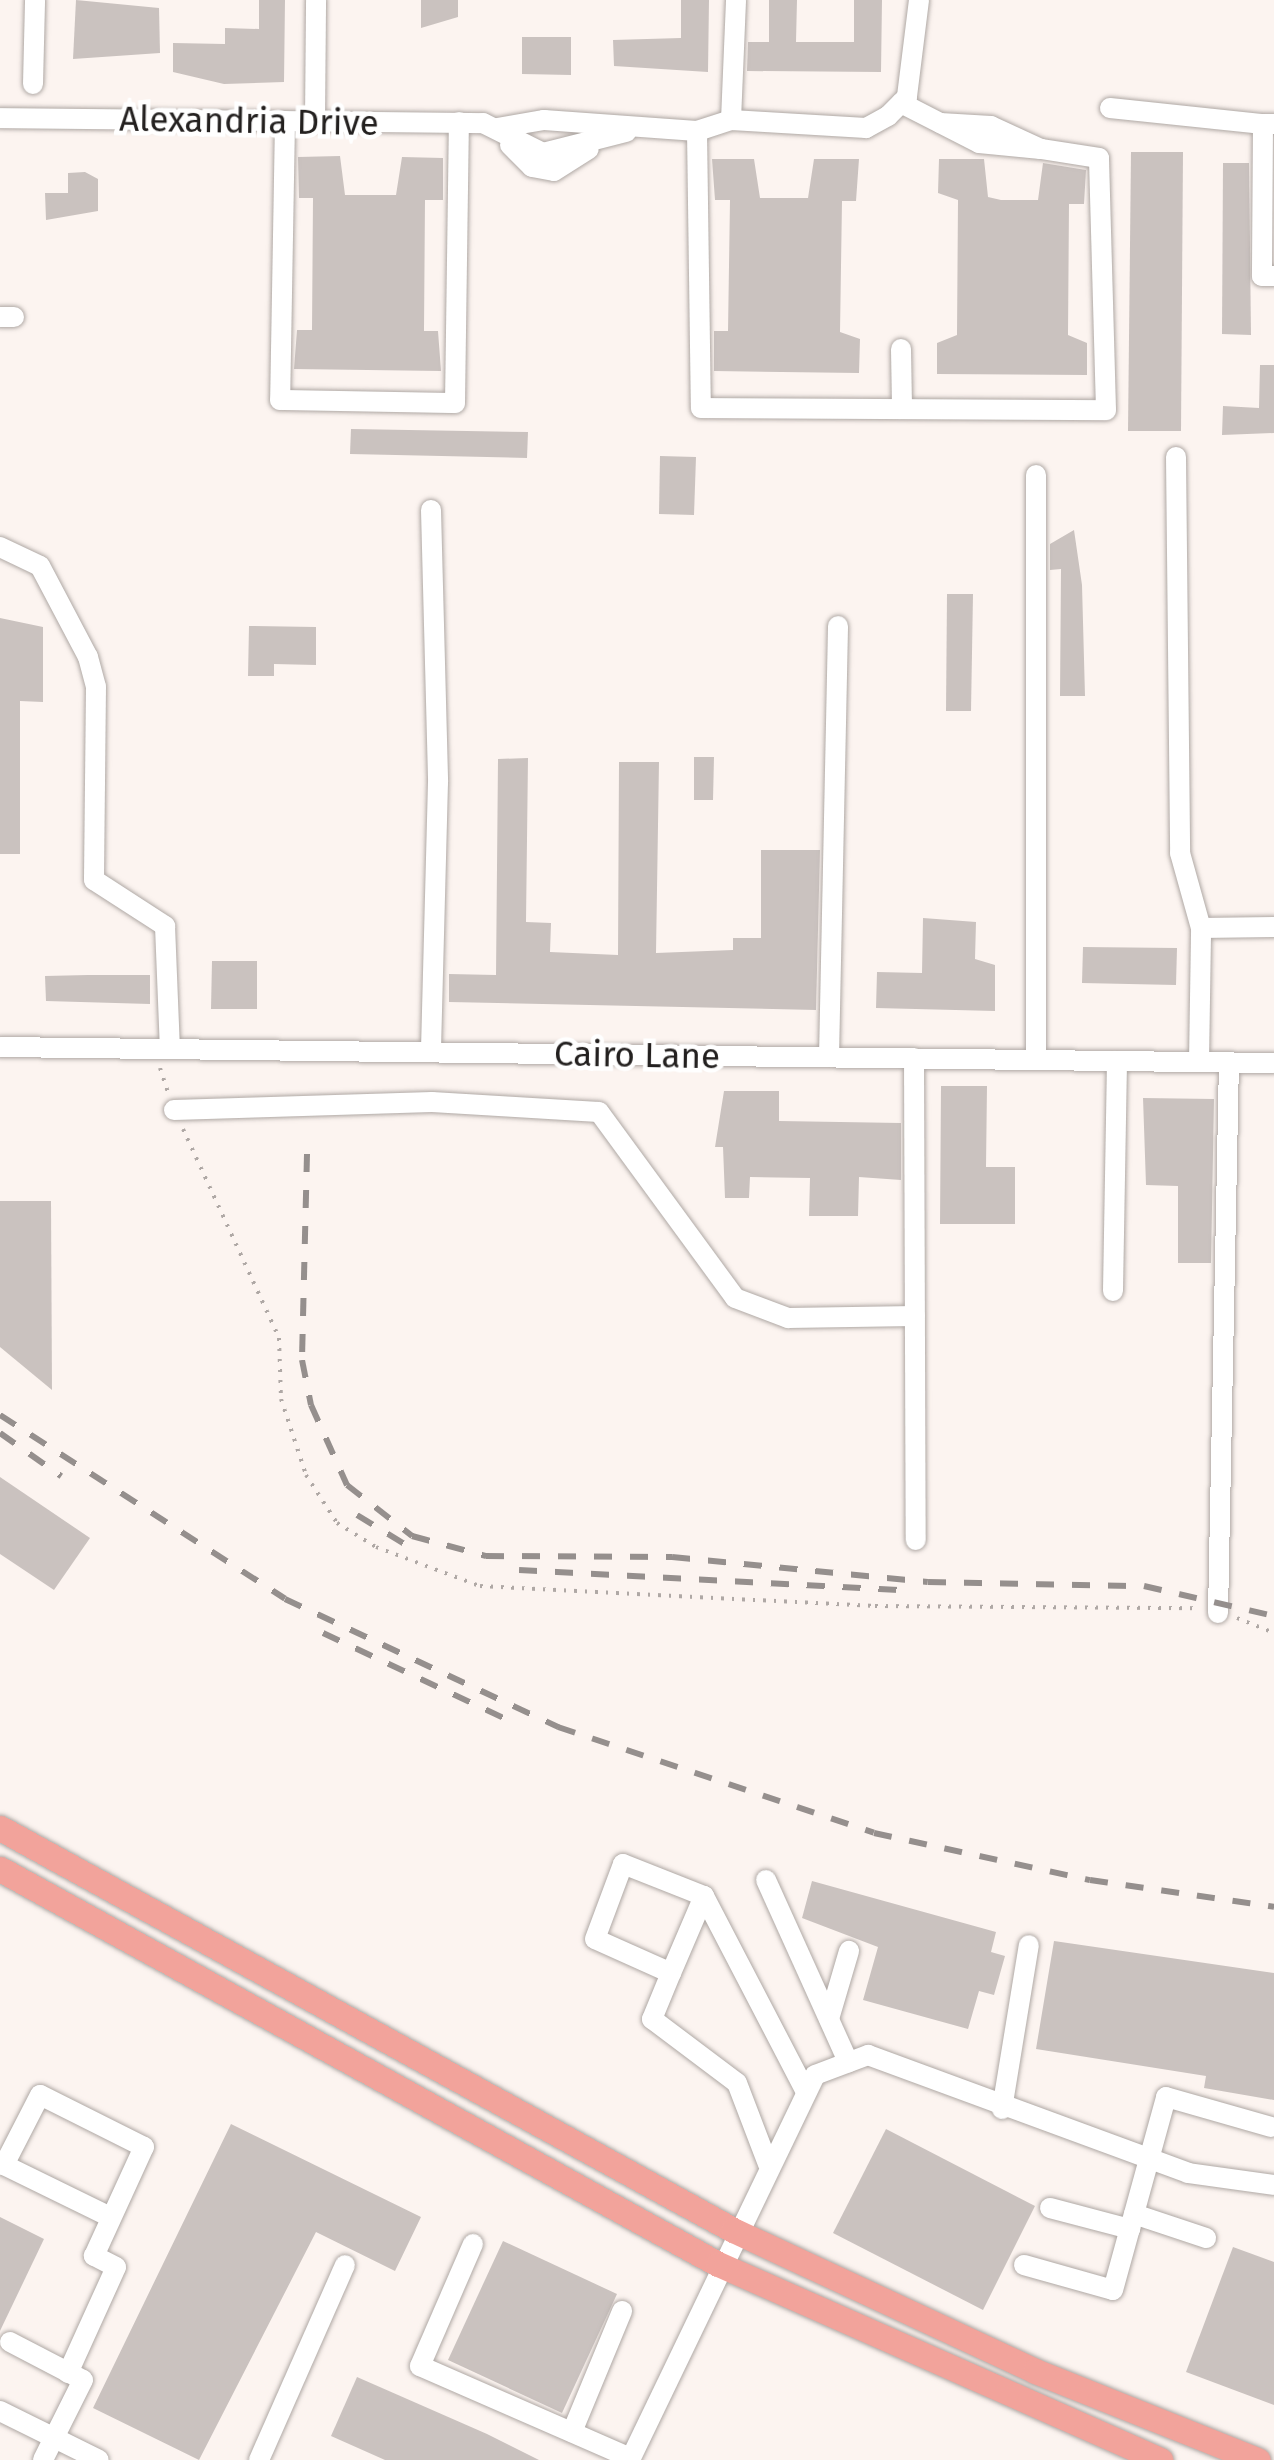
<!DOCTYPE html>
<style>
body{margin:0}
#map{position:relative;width:1274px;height:2460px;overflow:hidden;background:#fcf4f0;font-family:"Fira Sans",sans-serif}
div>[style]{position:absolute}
.building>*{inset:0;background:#cac2bf}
.path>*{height:4px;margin-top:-2px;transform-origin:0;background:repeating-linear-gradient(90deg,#afa8a5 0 2.5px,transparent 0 10.5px)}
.roads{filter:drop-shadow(0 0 2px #afa8a4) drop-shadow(0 0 2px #afa8a4)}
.minor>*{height:20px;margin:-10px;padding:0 10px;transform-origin:10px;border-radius:10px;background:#fff}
.major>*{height:25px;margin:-12.5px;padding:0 12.5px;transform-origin:12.5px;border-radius:12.5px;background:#f2a39b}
.rail>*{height:6px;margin-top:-3px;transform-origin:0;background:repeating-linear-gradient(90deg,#958f8d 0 18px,transparent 0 36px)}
span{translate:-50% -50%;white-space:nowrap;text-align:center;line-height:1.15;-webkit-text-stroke:9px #fff;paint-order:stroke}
.street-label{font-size:35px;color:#23201f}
</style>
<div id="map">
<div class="building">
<i style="clip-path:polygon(76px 0,159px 8px,160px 53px,73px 59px)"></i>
<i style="clip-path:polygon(259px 0,285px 0,284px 82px,224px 84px,173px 72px,173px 43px,225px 44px,225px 28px,259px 29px)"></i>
<i style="clip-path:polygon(421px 0,458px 0,458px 17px,421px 28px)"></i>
<i style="clip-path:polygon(681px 0,709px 0,708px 72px,614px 66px,613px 40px,681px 38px)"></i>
<i style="clip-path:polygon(769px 0,797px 0,796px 42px,854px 42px,854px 0,882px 0,881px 72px,747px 71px,748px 42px,769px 42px)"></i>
<i style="clip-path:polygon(522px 37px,571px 37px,571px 75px,522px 74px)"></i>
<i style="clip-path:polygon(1131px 152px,1183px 152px,1181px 431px,1128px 431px)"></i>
<i style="clip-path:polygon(340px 156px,345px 195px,396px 195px,402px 157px,443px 158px,443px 200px,425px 200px,424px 331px,438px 331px,441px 371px,294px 369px,297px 330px,312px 330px,313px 198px,299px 198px,298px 157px)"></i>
<i style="clip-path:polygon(712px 159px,754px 159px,760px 198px,808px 198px,814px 159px,859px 159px,856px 201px,842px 201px,840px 332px,860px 339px,859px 373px,714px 371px,714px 331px,728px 331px,730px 200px,715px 200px)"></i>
<i style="clip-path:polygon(939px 159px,984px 159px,988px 197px,1001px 200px,1038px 200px,1043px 163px,1086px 170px,1084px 204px,1069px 204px,1068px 335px,1087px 343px,1087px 375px,937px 374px,937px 343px,957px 335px,958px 200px,938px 193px)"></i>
<i style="clip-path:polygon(1223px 163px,1249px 163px,1251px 335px,1222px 334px)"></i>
<i style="clip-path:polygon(85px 172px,98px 179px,98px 211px,46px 220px,45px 193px,68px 193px,68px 173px)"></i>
<i style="clip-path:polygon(1260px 365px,1274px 365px,1274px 433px,1222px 435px,1223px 406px,1259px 408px)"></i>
<i style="clip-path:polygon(351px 429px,528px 432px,527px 458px,350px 454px)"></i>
<i style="clip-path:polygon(660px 456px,696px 457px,694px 515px,659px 514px)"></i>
<i style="clip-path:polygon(1074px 530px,1082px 585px,1085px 696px,1060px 696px,1061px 569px,1050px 570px,1050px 544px)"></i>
<i style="clip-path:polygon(947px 594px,973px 594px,971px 711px,946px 711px)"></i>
<i style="clip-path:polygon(0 618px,43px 627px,43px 702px,20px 701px,20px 854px,0 854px)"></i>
<i style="clip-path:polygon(249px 626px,316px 627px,316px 665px,274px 664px,274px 676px,248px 676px)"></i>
<i style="clip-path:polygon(694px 757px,714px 757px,713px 800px,694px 800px)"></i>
<i style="clip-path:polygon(528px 758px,526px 922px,551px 923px,550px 952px,618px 955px,619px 762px,659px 762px,656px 953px,733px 950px,733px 938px,761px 938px,761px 850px,820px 850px,816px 1010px,449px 1002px,449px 974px,496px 975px,498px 759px)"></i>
<i style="clip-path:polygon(923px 918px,976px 922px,975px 959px,995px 965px,995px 1011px,876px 1008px,877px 972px,922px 973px)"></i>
<i style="clip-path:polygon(1083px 947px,1177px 948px,1176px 985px,1082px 983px)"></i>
<i style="clip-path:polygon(212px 961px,257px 961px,257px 1009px,211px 1009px)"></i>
<i style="clip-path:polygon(88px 975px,150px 975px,150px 1004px,46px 1001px,45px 976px)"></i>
<i style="clip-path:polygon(941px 1086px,987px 1086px,986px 1167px,1015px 1167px,1015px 1224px,940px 1224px)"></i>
<i style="clip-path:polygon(724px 1091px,779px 1091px,779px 1121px,901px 1123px,901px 1180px,859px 1177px,858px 1216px,809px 1216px,810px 1178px,750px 1177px,749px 1198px,725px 1198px,723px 1147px,715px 1147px)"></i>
<i style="clip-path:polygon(1143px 1098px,1214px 1099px,1211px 1263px,1178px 1263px,1178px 1186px,1146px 1185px)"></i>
<i style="clip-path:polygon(0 1201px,51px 1201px,52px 1390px,0 1347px)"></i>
<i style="clip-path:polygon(0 1477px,90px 1538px,54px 1590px,0 1554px)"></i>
<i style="clip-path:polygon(812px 1881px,996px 1932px,991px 1952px,1005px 1956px,994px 1995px,979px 1991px,968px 2029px,863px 2000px,878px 1947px,802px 1918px)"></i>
<i style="clip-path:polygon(1054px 1941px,1274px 1973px,1274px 2100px,1204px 2088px,1206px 2076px,1036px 2049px)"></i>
<i style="clip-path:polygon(231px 2124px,421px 2217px,395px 2271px,316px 2232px,199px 2460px,93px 2408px)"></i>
<i style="clip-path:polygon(886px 2129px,1035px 2206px,983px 2310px,833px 2233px)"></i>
<i style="clip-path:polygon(0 2217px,44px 2239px,0 2331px)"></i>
<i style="clip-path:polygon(503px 2241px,617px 2294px,562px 2413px,448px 2360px)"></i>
<i style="clip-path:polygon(1233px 2247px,1274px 2262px,1274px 2405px,1186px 2372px)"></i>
<i style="clip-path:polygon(357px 2377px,487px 2434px,539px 2460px,385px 2460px,331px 2436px)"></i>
</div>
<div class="path">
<i style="left:160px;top:1068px;width:26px;rotate:72deg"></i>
<i style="left:183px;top:1129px;width:230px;rotate:65.3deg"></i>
<i style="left:279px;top:1338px;width:61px;rotate:88.1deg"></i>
<i style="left:281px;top:1399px;width:80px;rotate:71.8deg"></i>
<i style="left:306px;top:1475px;width:57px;rotate:57.1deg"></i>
<i style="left:337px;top:1523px;width:46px;rotate:31.6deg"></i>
<i style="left:376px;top:1547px;width:111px;rotate:20.6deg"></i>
<i style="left:480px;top:1586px;width:396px;rotate:2.9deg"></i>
<i style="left:875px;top:1606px;width:324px;rotate:0.4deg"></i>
<i style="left:1237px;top:1618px;width:40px;rotate:22deg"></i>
</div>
<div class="roads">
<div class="minor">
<i style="left:919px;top:0;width:98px;rotate:97.1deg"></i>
<i style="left:907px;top:97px;width:27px;rotate:135deg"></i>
<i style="left:888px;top:116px;width:25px;rotate:151deg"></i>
<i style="left:866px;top:128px;width:135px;rotate:-176.6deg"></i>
<i style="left:731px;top:120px;width:36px;rotate:162deg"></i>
<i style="left:697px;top:131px;width:277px;rotate:89.2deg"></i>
<i style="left:701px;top:408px;width:405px;rotate:0.3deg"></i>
<i style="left:1106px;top:410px;width:252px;rotate:-91.6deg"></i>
<i style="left:1099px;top:158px;width:59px;rotate:-171.2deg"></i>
<i style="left:33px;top:84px;width:84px;rotate:-88.6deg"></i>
<i style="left:901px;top:103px;width:88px;rotate:27.1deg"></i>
<i style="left:979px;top:143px;width:62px;rotate:5.5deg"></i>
<i style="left:1041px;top:149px;width:55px;rotate:-155.3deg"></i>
<i style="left:991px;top:126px;width:51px;rotate:-176.6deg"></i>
<i style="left:1110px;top:108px;width:154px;rotate:6deg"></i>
<i style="left:0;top:118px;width:483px;rotate:0.6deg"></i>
<i style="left:483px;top:123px;width:67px;rotate:26.6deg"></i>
<i style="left:543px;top:153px;width:86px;rotate:-14.2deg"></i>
<i style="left:731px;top:120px;width:120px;rotate:-87.6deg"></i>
<i style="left:285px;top:121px;width:279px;rotate:91deg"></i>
<i style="left:280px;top:400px;width:175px;rotate:1deg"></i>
<i style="left:455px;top:403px;width:281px;rotate:-89.2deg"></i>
<i style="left:315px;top:121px;width:121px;rotate:-89.5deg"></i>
<i style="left:1274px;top:124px;width:11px;rotate:180deg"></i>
<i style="left:1263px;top:124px;width:152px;rotate:90.4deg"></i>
<i style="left:1262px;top:276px;width:12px"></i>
<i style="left:497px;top:128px;width:48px;rotate:-9.7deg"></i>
<i style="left:544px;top:120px;width:153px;rotate:4.1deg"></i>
<i style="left:510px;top:145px;width:31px;rotate:45deg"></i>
<i style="left:532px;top:167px;width:22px;rotate:10deg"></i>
<i style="left:554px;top:171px;width:41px;rotate:-32.2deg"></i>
<i style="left:0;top:317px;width:14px"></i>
<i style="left:901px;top:349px;width:60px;rotate:89deg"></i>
<i style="left:1176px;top:457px;width:396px;rotate:89.4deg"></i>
<i style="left:1180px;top:853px;width:78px;rotate:74.4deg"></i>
<i style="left:431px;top:510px;width:272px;rotate:88.5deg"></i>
<i style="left:438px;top:782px;width:270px;rotate:91.5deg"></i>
<i style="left:0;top:547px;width:44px;rotate:25.4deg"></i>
<i style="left:40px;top:566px;width:103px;rotate:62.2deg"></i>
<i style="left:88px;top:657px;width:31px;rotate:75deg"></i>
<i style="left:96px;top:687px;width:193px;rotate:90.6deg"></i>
<i style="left:94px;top:880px;width:85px;rotate:32.9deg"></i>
<i style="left:165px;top:926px;width:123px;rotate:87.7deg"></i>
<i style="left:0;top:1047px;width:1274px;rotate:0.72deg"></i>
<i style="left:829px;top:1057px;width:431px;rotate:-88.8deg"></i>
<i style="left:914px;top:1058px;width:482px;rotate:89.8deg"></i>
<i style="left:1036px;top:1060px;width:585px;rotate:-90deg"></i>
<i style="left:1199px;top:1062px;width:134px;rotate:-89.1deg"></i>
<i style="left:1201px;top:928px;width:73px;rotate:-0.8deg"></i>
<i style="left:174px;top:1110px;width:258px;rotate:-1.8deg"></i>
<i style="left:432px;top:1102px;width:167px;rotate:3.4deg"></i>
<i style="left:599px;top:1112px;width:230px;rotate:53.8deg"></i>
<i style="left:735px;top:1298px;width:57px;rotate:20.7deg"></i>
<i style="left:788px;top:1318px;width:127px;rotate:-0.9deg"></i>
<i style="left:1113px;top:1291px;width:230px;rotate:-89deg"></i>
<i style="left:1218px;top:1613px;width:551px;rotate:-88.86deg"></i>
<i style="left:766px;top:1880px;width:200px;rotate:65.7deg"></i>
<i style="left:704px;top:1896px;width:84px;rotate:113.2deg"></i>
<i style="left:671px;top:1973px;width:83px;rotate:-155.9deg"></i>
<i style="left:595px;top:1939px;width:80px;rotate:-69.5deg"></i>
<i style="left:623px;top:1864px;width:87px;rotate:21.6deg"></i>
<i style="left:704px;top:1896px;width:221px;rotate:62.5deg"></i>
<i style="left:671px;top:1973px;width:50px;rotate:112.4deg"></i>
<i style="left:652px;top:2019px;width:106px;rotate:37deg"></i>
<i style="left:737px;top:2083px;width:87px;rotate:69.1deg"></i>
<i style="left:829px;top:2019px;width:71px;rotate:-73.6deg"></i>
<i style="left:1002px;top:2109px;width:166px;rotate:-80.7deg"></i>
<i style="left:1050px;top:2208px;width:83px;rotate:14.7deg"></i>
<i style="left:1134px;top:2214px;width:76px;rotate:18.4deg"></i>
<i style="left:473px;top:2244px;width:133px;rotate:113.5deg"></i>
<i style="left:420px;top:2366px;width:230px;rotate:23.6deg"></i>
<i style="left:1024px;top:2265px;width:92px;rotate:15.7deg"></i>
<i style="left:1113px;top:2290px;width:200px;rotate:-74.6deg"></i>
<i style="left:1166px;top:2097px;width:109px;rotate:15.9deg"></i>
<i style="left:10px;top:2342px;width:82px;rotate:27.5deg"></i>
<i style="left:83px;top:2380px;width:89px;rotate:116.6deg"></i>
<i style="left:68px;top:2373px;width:116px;rotate:-65.6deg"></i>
<i style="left:116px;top:2267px;width:25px;rotate:-153deg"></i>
<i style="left:94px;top:2256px;width:120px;rotate:-65.4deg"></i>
<i style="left:144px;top:2147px;width:116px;rotate:-153.4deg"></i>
<i style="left:40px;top:2095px;width:79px;rotate:117.2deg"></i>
<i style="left:4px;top:2165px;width:116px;rotate:26.1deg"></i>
<i style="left:0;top:2411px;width:110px;rotate:26.3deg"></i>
<i style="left:572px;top:2432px;width:131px;rotate:-67.5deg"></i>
<i style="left:259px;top:2460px;width:213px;rotate:-66.2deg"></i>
<i style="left:630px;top:2460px;width:427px;rotate:-64.3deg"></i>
<i style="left:815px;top:2075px;width:57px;rotate:-20.7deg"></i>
<i style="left:868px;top:2055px;width:341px;rotate:20.2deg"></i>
<i style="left:1188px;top:2173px;width:87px;rotate:7.9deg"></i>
</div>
<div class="major">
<i style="left:0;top:1828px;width:836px;rotate:28.74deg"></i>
<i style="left:733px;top:2230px;width:333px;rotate:25deg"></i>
<i style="left:1035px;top:2371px;width:240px;rotate:21.8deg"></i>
<i style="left:0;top:1869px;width:819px;rotate:28.82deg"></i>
<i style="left:718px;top:2264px;width:484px;rotate:23.9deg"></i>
</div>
</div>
<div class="rail">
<i style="left:307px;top:1154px;width:206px;rotate:91.4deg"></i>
<i style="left:302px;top:1360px;width:46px;rotate:78.7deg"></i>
<i style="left:311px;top:1405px;width:88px;rotate:65.8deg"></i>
<i style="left:347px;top:1485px;width:83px;rotate:38.1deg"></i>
<i style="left:412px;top:1536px;width:77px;rotate:15.1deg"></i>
<i style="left:486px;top:1556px;width:186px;rotate:0.3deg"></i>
<i style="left:672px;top:1557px;width:257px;rotate:5.6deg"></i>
<i style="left:928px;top:1582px;width:216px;rotate:1.1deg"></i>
<i style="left:1144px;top:1586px;width:133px;rotate:13deg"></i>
<i style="left:0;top:1415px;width:339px;rotate:32.8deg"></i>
<i style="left:285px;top:1599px;width:302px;rotate:25.1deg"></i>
<i style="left:558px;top:1727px;width:333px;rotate:18.5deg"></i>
<i style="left:874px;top:1833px;width:221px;rotate:12.3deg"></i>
<i style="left:1090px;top:1880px;width:186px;rotate:8.3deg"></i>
<i style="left:0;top:1433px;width:75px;rotate:35.2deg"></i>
<i style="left:357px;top:1515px;width:69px;rotate:31.4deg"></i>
<i style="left:519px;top:1570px;width:380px;rotate:3deg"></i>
<i style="left:323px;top:1633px;width:204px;rotate:25.2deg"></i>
</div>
<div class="street-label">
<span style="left:249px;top:121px;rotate:1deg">Alexandria Drive</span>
<span style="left:637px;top:1055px;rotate:1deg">Cairo Lane</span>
</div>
</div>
